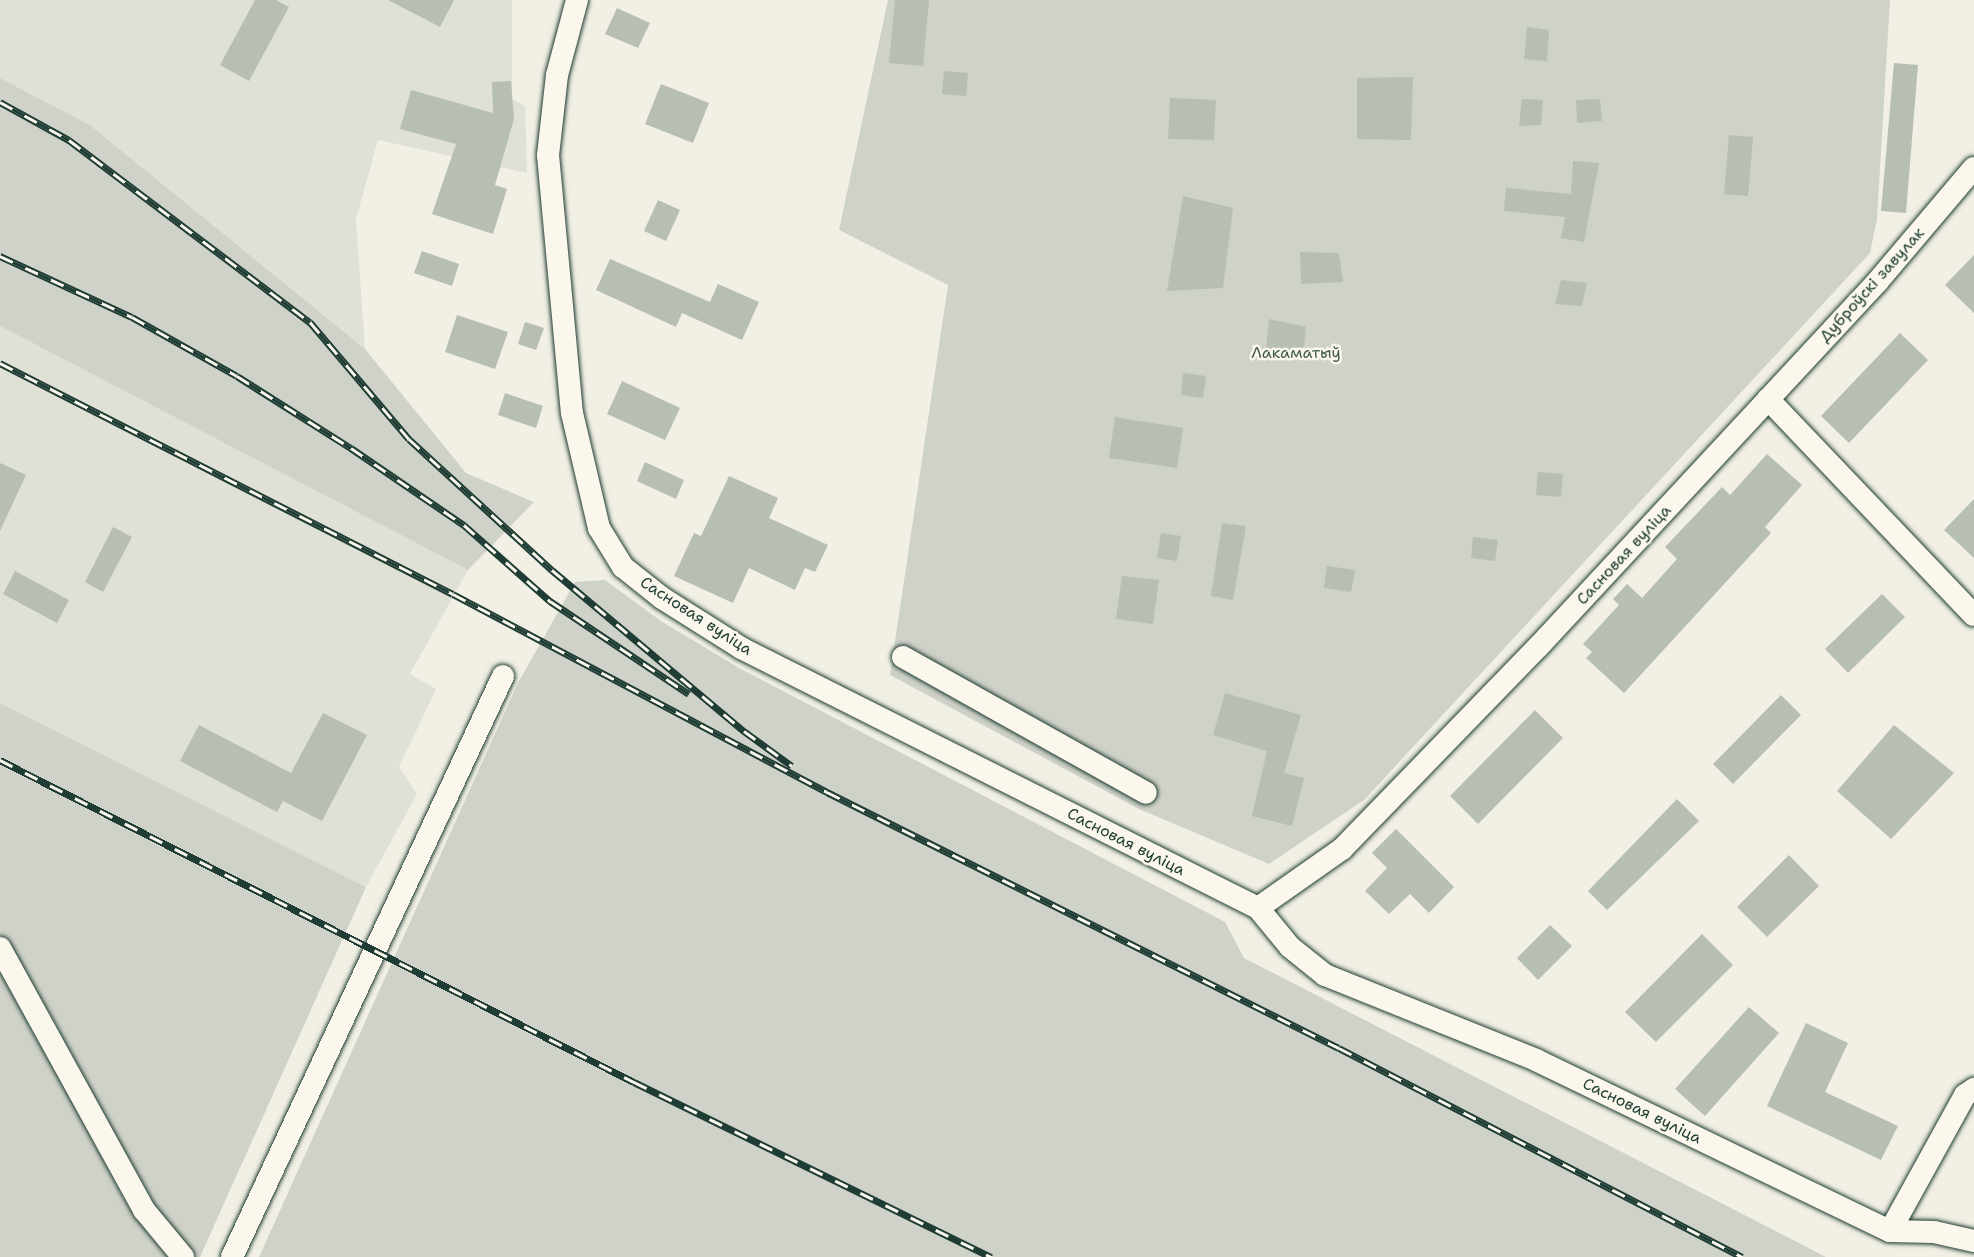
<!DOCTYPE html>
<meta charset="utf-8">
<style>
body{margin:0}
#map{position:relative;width:1974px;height:1257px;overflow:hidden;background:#f2f0e5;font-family:"Shantell Sans",sans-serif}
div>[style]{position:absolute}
.built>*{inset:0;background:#e0e1d6}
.green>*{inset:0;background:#cfd2c8}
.building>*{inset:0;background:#b7beb3}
.roads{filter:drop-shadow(0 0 2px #1f3d34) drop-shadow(0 0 2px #1f3d34)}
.street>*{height:22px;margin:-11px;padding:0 11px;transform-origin:11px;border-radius:11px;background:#fbf7ec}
.rail>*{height:7px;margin-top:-3.5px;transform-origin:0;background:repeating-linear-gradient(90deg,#fbf7ec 0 14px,#1f3d34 0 28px);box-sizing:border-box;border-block:2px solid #1f3d34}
span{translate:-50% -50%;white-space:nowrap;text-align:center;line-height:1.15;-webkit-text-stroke:5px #fbf7ec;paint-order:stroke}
.street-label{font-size:16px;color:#1f3d34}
.park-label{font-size:16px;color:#425b52}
</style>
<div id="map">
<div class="built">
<i style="clip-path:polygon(0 0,512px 0,512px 99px,525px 106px,527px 173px,378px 140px,356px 219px,365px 349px,90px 125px,0 78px)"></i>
<i style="clip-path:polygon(0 326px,468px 570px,410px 674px,436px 689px,399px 767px,417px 794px,366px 887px,0 703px)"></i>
</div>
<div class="green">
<i style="clip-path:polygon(888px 0,1890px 0,1877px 219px,1870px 253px,1364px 800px,1269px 864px,1139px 809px,890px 675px,948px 285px,839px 230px)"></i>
<i style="clip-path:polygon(0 78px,90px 125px,365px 349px,466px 473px,534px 502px,468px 570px,0 326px)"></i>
<i style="clip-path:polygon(605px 580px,661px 621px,739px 668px,1225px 922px,1244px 958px,1826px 1257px,259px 1257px,518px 683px,575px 582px)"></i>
<i style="clip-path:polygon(0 703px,366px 887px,200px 1257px,0 1257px)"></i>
</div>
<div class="building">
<i style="clip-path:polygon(255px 0,276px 0,289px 7px,249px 81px,220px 65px)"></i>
<i style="clip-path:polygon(388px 0,454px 0,440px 27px)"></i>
<i style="clip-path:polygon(895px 0,929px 0,923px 66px,889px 63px)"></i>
<i style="clip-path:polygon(617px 8px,650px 23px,638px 48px,605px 34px)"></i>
<i style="clip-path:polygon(1527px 27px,1549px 30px,1547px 61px,1524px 59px)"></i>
<i style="clip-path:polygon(1894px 63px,1918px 65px,1906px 213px,1881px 211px)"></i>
<i style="clip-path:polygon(944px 71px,968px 73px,966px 96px,942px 94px)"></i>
<i style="clip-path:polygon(1413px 77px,1411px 140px,1357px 139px,1357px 78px)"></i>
<i style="clip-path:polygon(511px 81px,514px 119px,495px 185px,507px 189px,493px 234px,432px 214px,456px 144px,400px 129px,411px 90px,493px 113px,492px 82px)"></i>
<i style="clip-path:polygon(661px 84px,709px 103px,693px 143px,645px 124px)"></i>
<i style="clip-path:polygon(1170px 98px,1216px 100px,1214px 140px,1168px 139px)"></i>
<i style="clip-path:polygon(1522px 99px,1543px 100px,1541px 125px,1519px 126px)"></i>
<i style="clip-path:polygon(1600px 99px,1602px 121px,1577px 123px,1576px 100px)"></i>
<i style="clip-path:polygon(1729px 135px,1753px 137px,1748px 196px,1724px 194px)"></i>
<i style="clip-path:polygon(1573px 161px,1599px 163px,1584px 242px,1561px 238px,1565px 217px,1504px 211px,1506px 188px,1571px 194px)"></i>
<i style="clip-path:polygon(1183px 196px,1233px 208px,1223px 288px,1167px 291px)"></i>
<i style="clip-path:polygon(658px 200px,680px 210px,666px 241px,644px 231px)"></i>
<i style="clip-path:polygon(422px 251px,459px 264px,452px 286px,414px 273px)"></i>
<i style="clip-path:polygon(1300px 252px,1339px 253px,1343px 282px,1301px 284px)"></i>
<i style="clip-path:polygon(1974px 255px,1974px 313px,1945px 285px)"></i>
<i style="clip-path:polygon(610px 259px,710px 302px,718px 284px,759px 302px,742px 340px,682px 313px,676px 327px,596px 290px)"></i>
<i style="clip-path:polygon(1561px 280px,1587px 283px,1582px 306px,1555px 304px)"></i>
<i style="clip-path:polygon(457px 315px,508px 332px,495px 369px,445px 352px)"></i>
<i style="clip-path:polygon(1269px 319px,1306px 327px,1303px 355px,1266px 349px)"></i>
<i style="clip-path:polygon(525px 322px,544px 328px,536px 350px,518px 344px)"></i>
<i style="clip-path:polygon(1900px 333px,1928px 360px,1849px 443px,1821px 416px)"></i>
<i style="clip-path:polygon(1183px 373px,1206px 376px,1203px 398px,1181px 395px)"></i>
<i style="clip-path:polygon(622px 381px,680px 408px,665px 440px,607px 414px)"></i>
<i style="clip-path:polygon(505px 393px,543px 406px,536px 428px,498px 415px)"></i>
<i style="clip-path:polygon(1115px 417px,1183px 428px,1177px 468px,1109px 458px)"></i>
<i style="clip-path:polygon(1767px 454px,1802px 485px,1765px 527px,1771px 533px,1624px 693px,1586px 658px,1592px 652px,1583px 644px,1619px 605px,1613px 599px,1627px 584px,1642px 598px,1677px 559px,1665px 547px,1722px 487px,1730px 495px)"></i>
<i style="clip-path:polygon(645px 462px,684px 480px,676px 499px,637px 481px)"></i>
<i style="clip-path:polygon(0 463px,26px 475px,0 531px)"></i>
<i style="clip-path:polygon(1538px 472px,1563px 474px,1561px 497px,1536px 495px)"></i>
<i style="clip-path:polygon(729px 476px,778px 498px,769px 518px,828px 545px,815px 572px,805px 568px,795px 590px,749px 568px,733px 603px,674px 576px,694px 533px,701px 536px)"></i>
<i style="clip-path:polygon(1974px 499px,1974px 558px,1944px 530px)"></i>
<i style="clip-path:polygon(1222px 523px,1246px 526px,1233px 600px,1211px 596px)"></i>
<i style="clip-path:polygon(113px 527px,132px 537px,103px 592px,85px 582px)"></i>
<i style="clip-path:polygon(1161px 533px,1181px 536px,1177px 561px,1157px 558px)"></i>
<i style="clip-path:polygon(1473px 537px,1498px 540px,1495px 561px,1471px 558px)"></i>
<i style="clip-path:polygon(1327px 566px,1355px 570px,1351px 592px,1324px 588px)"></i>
<i style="clip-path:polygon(15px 571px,69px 600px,57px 623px,3px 594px)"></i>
<i style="clip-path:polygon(1122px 576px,1159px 580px,1153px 624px,1116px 619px)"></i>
<i style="clip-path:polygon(1882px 594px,1905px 617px,1848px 673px,1825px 649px)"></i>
<i style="clip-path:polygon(1225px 693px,1301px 715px,1284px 773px,1304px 778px,1292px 826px,1252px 816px,1267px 751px,1213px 735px)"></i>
<i style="clip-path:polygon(1781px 695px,1801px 715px,1733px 784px,1713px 764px)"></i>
<i style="clip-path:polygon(1535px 710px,1563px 738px,1478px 824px,1450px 796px)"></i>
<i style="clip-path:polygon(323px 713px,367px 735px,322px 821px,283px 801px,277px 812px,180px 761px,199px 725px,291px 773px)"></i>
<i style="clip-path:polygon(1894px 725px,1954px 773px,1891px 839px,1837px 791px)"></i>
<i style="clip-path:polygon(1677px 799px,1699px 821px,1607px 910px,1588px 891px)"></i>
<i style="clip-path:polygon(1396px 829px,1454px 887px,1429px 913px,1410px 894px,1389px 914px,1365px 891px,1387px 868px,1372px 853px)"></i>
<i style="clip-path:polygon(1789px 855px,1819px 886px,1767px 937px,1737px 907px)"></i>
<i style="clip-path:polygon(1550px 925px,1572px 946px,1538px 980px,1517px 958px)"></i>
<i style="clip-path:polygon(1702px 934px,1733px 965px,1656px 1042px,1625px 1012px)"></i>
<i style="clip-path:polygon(1749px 1007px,1779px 1033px,1705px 1116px,1675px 1089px)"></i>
<i style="clip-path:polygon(1806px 1023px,1848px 1043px,1825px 1092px,1898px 1126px,1881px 1160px,1767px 1106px)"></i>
</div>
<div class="roads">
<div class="street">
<i style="left:577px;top:0;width:78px;rotate:104.9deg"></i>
<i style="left:557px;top:75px;width:81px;rotate:96.4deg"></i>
<i style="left:548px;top:155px;width:259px;rotate:84.7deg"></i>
<i style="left:572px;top:413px;width:118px;rotate:76.8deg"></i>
<i style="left:599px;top:528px;width:46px;rotate:58.4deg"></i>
<i style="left:623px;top:567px;width:50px;rotate:38.5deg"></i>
<i style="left:662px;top:598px;width:93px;rotate:32.3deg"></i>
<i style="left:741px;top:648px;width:579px;rotate:26.7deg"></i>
<i style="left:1258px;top:908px;width:103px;rotate:-35.1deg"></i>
<i style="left:1342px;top:849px;width:281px;rotate:-45.9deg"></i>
<i style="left:1538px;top:647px;width:500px;rotate:-47.1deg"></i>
<i style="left:1878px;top:281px;width:148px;rotate:-49.7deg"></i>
<i style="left:1768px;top:399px;width:298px;rotate:46.4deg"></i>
<i style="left:903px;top:657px;width:278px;rotate:29.2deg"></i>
<i style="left:1258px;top:908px;width:50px;rotate:50.6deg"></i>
<i style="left:1290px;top:947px;width:45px;rotate:38.7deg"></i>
<i style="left:1325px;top:975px;width:227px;rotate:21.9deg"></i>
<i style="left:1536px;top:1060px;width:393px;rotate:25.8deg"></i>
<i style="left:1890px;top:1231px;width:44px;rotate:1.3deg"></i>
<i style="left:1934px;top:1232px;width:41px;rotate:12.7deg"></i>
<i style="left:0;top:948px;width:299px;rotate:61.2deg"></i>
<i style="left:144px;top:1210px;width:61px;rotate:50.3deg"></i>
<i style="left:1890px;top:1231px;width:155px;rotate:-61.1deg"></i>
<i style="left:1965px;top:1095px;width:11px;rotate:-34deg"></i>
<i style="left:232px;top:1257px;width:641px;rotate:-64.99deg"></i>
</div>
</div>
<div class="rail">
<i style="left:0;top:102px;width:79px;rotate:28.8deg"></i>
<i style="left:69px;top:140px;width:302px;rotate:37.1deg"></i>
<i style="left:310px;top:322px;width:153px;rotate:49.8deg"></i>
<i style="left:409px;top:439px;width:194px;rotate:42.5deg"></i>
<i style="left:552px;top:570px;width:251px;rotate:40deg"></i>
<i style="left:744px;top:731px;width:59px;rotate:36.1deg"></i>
<i style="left:0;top:256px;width:145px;rotate:24.8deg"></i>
<i style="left:132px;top:317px;width:120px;rotate:29.3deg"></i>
<i style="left:237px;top:376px;width:135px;rotate:32.3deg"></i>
<i style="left:351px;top:448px;width:137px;rotate:34.3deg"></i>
<i style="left:464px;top:525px;width:115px;rotate:41.5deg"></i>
<i style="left:550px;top:601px;width:167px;rotate:33.8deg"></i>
<i style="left:0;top:363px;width:508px;rotate:27.02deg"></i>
<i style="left:453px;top:594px;width:423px;rotate:27.9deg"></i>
<i style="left:827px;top:792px;width:572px;rotate:26.57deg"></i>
<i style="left:1339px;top:1048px;width:454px;rotate:27.4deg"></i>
<i style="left:0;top:760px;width:711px;rotate:26.93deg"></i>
<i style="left:634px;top:1082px;width:398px;rotate:26.1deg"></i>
</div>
<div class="street-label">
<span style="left:1872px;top:285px;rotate:-48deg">Дуброўскі завулак</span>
<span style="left:1624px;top:555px;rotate:-47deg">Сасновая вуліца</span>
<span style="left:696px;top:616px;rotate:33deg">Сасновая вуліца</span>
<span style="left:1126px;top:842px;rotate:27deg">Сасновая вуліца</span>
<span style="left:1642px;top:1111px;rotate:26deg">Сасновая вуліца</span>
</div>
<div class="park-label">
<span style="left:1296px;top:353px">Лакаматыў</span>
</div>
</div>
